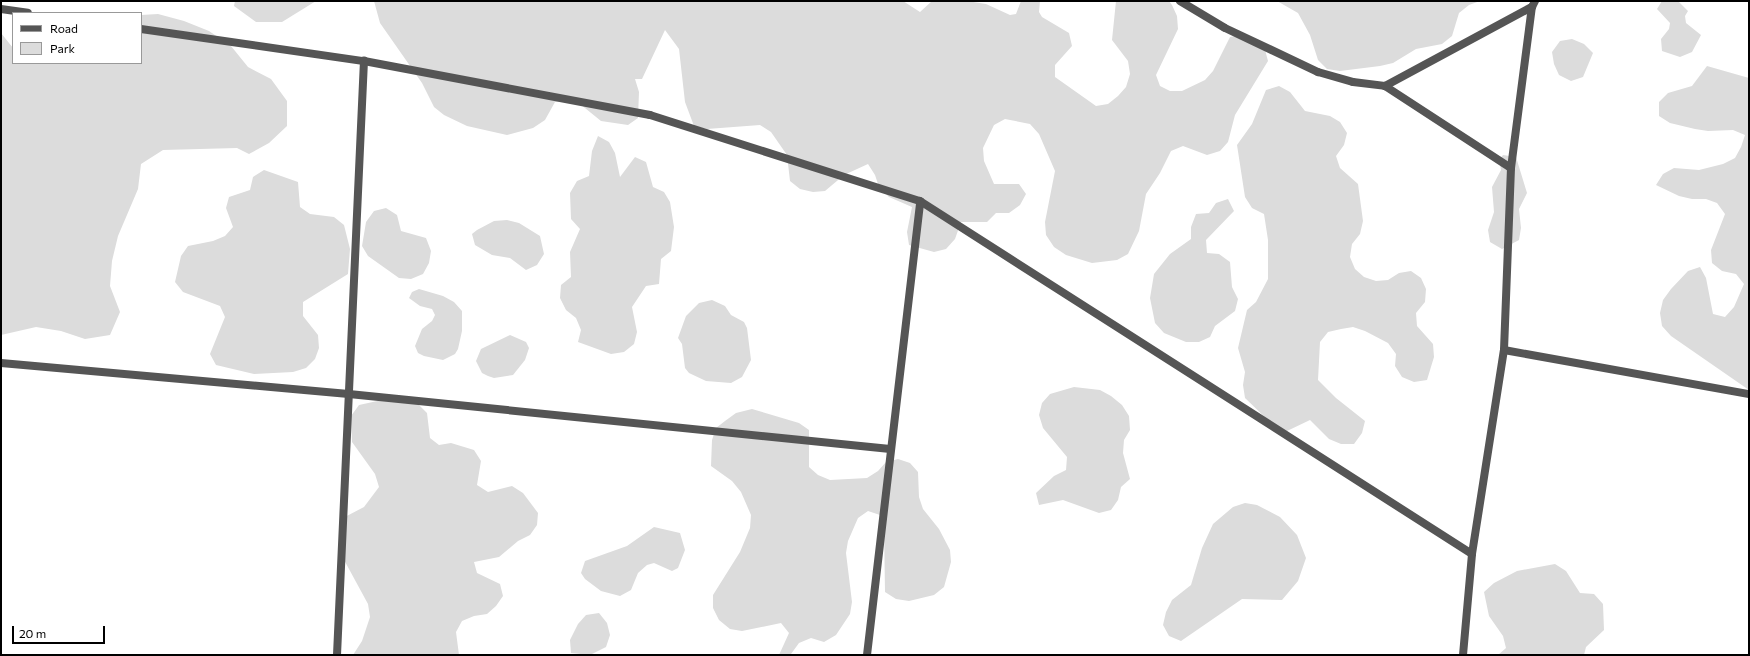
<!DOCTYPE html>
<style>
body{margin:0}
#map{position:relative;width:1750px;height:656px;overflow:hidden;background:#fff;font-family:Commissioner,sans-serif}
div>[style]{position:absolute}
.green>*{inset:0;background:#dcdcdc}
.minor>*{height:8px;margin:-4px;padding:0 4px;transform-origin:4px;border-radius:4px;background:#555}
span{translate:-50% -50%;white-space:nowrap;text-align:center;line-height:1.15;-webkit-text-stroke:3.5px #fff;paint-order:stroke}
.frame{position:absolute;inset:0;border:2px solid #000;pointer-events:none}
.legend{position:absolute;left:12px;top:12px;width:130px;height:52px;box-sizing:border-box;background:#fff;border:1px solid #999;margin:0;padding:5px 7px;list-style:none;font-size:12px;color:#000}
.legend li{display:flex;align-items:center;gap:8px;height:20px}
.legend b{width:20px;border:1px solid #999}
.scale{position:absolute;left:12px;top:626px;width:93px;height:18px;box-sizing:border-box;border:2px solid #000;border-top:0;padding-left:5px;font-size:12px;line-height:14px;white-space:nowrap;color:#000;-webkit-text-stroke:3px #fff;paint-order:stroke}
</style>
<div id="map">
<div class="green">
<i style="clip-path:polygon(235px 1px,316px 1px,282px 22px,256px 22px,234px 6px)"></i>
<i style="clip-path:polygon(374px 1px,903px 1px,920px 12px,932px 1px,967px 1px,986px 4px,1010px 15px,1016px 14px,1021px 1px,1040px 1px,1039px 12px,1042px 17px,1069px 33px,1072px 46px,1055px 65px,1055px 77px,1096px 106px,1108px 104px,1118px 96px,1126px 87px,1130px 74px,1128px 61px,1112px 40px,1116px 1px,1169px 1px,1172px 5px,1177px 16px,1178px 29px,1156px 75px,1160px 86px,1170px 91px,1182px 91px,1205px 80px,1213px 71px,1230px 37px,1242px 35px,1264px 46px,1268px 61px,1235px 115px,1228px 142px,1220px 151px,1207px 155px,1183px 146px,1171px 151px,1160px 173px,1146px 194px,1139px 231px,1128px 254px,1117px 260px,1092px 263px,1066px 255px,1054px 247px,1046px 235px,1045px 222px,1055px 171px,1039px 134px,1030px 124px,1005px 119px,994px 125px,983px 148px,984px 161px,994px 184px,1019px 184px,1026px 194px,1020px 205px,1009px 213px,996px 213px,987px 222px,961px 222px,955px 239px,946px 249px,934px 252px,909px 245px,907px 232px,912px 207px,889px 197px,879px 187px,875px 175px,868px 164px,844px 175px,825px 191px,813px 192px,800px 189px,790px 181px,787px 155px,771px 132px,760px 125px,707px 129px,694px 126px,685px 102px,679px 49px,665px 30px,642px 79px,635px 79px,639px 92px,638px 118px,628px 125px,601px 121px,580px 104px,568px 100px,555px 102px,545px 120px,533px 128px,507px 135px,467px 126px,444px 115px,434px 107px,422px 83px,380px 23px)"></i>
<i style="clip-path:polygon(1277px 1px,1480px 1px,1469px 5px,1459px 13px,1452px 36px,1442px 44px,1416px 49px,1393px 63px,1380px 66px,1340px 71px,1327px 69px,1318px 60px,1310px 35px,1298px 13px)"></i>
<i style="clip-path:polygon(1662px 1px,1678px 1px,1688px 11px,1685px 16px,1686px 23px,1701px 35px,1692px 52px,1680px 57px,1662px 51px,1661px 39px,1669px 29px,1670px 23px,1657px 9px)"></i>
<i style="clip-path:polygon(158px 14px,184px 21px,209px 31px,231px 46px,248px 67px,271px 79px,287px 101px,287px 126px,269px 143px,249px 154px,237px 148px,163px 150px,141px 164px,138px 189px,118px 236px,112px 261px,110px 286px,120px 312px,110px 335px,85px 339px,61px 331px,36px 327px,1px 335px,1px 33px,13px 48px,13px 63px,141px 63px,141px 15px)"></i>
<i style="clip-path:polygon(1572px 39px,1584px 44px,1593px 53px,1583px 77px,1571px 81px,1559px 75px,1554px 64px,1552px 52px,1560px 41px)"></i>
<i style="clip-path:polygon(1707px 66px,1749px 78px,1749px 390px,1671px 336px,1662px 326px,1660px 313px,1663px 300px,1671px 289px,1688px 271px,1700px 267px,1706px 278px,1713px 314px,1725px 317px,1734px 307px,1744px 284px,1736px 274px,1722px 271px,1712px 263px,1711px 250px,1725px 214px,1717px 203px,1706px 199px,1692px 199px,1679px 196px,1656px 185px,1663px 174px,1674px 168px,1699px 170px,1723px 164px,1735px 158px,1741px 147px,1745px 135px,1733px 130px,1708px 131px,1695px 129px,1670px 123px,1659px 116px,1659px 102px,1668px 93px,1692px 86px)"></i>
<i style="clip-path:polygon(1279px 86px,1290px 92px,1305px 111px,1330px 116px,1340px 122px,1347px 133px,1344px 145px,1336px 156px,1340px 168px,1358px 184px,1363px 221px,1360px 234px,1352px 244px,1350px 257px,1355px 269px,1364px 277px,1376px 281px,1388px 280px,1399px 273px,1411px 271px,1421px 278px,1426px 289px,1425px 302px,1416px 313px,1417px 326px,1433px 344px,1434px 357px,1427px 380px,1414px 382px,1402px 377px,1395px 366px,1396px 354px,1388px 343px,1365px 331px,1353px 327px,1341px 329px,1328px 332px,1320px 342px,1318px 380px,1336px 398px,1365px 421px,1362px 433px,1354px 444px,1341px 444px,1329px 439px,1310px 420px,1287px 431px,1274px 426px,1245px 398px,1243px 385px,1245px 372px,1238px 348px,1247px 310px,1256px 302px,1268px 279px,1268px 240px,1264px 214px,1252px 208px,1245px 197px,1237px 145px,1252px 124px,1266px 90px)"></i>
<i style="clip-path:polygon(598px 136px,609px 142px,615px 153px,620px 177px,635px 157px,646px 162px,653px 187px,664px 192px,670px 202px,674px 227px,671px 251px,661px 259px,659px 284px,646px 286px,632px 307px,637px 332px,634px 344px,624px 352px,611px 354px,578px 342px,581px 330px,576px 318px,566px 310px,560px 298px,561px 285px,571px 277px,570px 252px,580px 229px,571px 219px,570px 193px,577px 181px,589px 176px,592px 151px)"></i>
<i style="clip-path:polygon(1503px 155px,1516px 157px,1527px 193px,1519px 209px,1521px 228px,1519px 240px,1502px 249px,1490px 242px,1488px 230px,1494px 212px,1492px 187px,1501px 170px,1499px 160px)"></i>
<i style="clip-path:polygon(264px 170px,298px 182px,300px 207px,310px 214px,334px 217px,344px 225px,350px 249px,348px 274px,303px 302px,303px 316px,318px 335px,319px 348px,315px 359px,306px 368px,293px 372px,254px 374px,216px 365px,210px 354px,225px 317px,220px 306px,183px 292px,175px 282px,181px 256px,188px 246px,213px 241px,225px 236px,233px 227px,226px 208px,229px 197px,250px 190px,253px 177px)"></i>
<i style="clip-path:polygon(1228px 199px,1234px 211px,1206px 240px,1207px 253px,1219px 254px,1230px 262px,1232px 287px,1238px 299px,1235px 311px,1215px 326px,1210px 337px,1199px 342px,1186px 342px,1164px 333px,1155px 323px,1150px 298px,1154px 274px,1170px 254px,1191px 239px,1191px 227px,1196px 214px,1209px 213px,1216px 203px)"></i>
<i style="clip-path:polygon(386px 208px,397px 215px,401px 231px,426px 238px,431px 251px,429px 263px,423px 274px,411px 279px,399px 278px,368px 256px,362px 246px,366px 222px,374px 211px)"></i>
<i style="clip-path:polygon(507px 220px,519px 223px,540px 236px,544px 254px,537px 265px,526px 270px,510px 258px,492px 255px,475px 245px,472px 234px,477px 230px,494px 221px)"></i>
<i style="clip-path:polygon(419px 289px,443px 296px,454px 302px,462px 311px,462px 331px,458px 349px,455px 354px,443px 360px,424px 356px,418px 353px,415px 346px,422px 329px,432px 321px,435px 315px,432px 309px,420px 306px,409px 298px,412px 292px)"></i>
<i style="clip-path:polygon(712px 300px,725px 306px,731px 315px,744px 322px,747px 328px,751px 360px,742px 377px,731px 383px,706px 381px,689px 373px,685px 368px,682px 344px,678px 338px,686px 316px,699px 303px)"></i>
<i style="clip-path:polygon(510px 335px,526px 342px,529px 348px,525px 360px,513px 375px,494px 378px,488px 376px,482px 373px,476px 361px,481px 349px)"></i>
<i style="clip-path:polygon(1074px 387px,1100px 390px,1111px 396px,1122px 405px,1129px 416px,1130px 430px,1124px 440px,1123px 453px,1130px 479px,1121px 487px,1118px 500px,1111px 510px,1099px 513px,1063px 500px,1039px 505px,1036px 493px,1054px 476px,1066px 470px,1067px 457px,1043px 428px,1039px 415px,1042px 403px,1050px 394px)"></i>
<i style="clip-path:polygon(382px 400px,418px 404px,427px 413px,430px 438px,439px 445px,451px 443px,474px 450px,481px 461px,477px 485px,488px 492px,512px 486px,523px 493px,538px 513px,537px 525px,530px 535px,518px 541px,499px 557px,474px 562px,477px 573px,500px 584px,503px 596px,496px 606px,487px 614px,474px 616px,462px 621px,456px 632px,459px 655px,353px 655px,362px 641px,370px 617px,368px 604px,343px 558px,341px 519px,364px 507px,379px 487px,375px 474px,352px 442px,351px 416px,359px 405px)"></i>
<i style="clip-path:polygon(752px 409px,799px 423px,809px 430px,809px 467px,818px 475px,830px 480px,867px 478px,878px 471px,886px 462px,898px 459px,910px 463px,918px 472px,919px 497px,923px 509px,939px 529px,950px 550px,951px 562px,944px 587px,934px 595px,909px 601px,896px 599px,885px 592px,884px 527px,880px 515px,868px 511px,858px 518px,848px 541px,846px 553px,852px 602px,850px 614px,836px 635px,824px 642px,811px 638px,799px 643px,791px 654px,779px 655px,789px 633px,781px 623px,742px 631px,730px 629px,719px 620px,713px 608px,713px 595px,740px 552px,750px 528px,751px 515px,741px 492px,732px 481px,711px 466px,712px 440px,716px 428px,725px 421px,736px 413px)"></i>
<i style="clip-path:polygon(1245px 503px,1257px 505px,1280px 517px,1297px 535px,1306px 558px,1298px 581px,1282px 600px,1242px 599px,1181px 641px,1169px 636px,1163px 625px,1166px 612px,1172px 600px,1191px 585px,1202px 548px,1213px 524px,1233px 507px)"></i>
<i style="clip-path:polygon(654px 527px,680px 533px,685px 550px,678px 568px,672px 571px,654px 563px,647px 565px,638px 573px,631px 590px,620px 596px,601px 591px,585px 579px,581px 573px,585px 561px,627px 546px)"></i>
<i style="clip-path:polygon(1555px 564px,1566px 571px,1580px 593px,1594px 594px,1603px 604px,1604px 630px,1586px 647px,1584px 655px,1498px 655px,1506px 648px,1503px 636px,1489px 616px,1484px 592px,1494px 583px,1517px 571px)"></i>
<i style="clip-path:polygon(599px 613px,607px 623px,610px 635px,606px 647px,590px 655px,571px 653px,570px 640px,578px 624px,586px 615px)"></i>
</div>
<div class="minor">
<i style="left:1180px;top:1px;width:52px;rotate:31deg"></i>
<i style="left:1225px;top:28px;width:103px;rotate:25.3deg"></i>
<i style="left:1318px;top:72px;width:36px;rotate:16deg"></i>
<i style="left:1353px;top:82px;width:32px;rotate:7deg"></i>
<i style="left:1385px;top:86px;width:167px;rotate:-28.3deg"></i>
<i style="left:1px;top:9px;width:27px;rotate:8deg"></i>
<i style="left:141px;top:29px;width:225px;rotate:8.2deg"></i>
<i style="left:364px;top:61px;width:291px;rotate:10.7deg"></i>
<i style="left:650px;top:115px;width:283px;rotate:17.7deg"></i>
<i style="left:920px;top:201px;width:655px;rotate:32.6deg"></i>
<i style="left:1385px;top:86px;width:150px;rotate:33.1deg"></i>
<i style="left:1504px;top:350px;width:249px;rotate:10.2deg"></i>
<i style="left:1px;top:363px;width:349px;rotate:5.1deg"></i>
<i style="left:349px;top:394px;width:544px;rotate:5.8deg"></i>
<i style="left:337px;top:655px;width:595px;rotate:-87.4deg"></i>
<i style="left:867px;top:655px;width:457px;rotate:-83.3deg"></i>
<i style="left:1463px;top:655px;width:101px;rotate:-84.9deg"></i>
<i style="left:1472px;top:554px;width:206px;rotate:-81.1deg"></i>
<i style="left:1504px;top:350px;width:182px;rotate:-87.8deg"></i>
<i style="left:1511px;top:168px;width:162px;rotate:-82.6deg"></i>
<i style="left:1532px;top:7px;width:7px;rotate:-63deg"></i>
</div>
<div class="frame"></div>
<ul class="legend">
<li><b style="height:5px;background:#555"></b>Road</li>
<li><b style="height:11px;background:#dcdcdc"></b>Park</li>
</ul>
<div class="scale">20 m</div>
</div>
